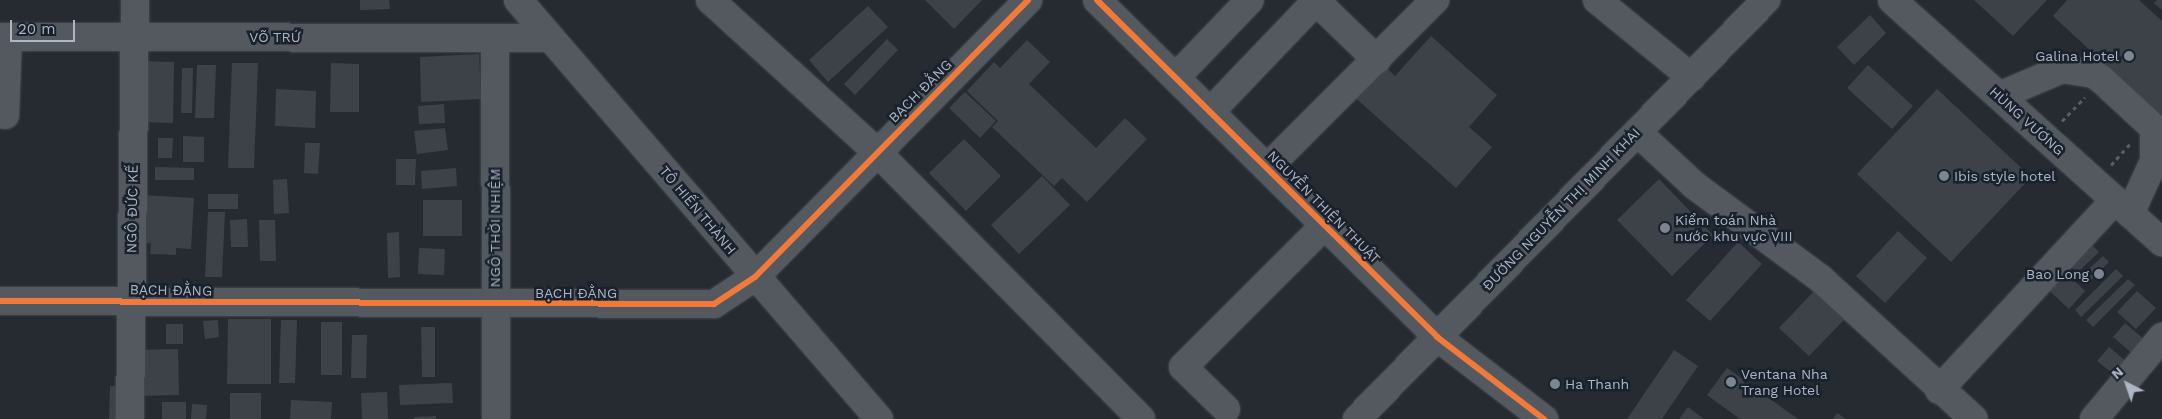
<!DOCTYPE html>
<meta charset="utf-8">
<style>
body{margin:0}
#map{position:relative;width:2162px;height:419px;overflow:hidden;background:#262b32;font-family:"Work Sans",sans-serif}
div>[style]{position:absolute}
.building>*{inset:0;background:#3d4249}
.path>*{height:3px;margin-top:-1.5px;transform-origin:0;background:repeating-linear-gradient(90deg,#585e64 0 4px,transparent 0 8px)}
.roads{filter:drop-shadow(0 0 1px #44474d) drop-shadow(0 0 1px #44474d)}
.minor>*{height:28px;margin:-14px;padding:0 14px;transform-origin:14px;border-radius:14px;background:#545960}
.cycleway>*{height:6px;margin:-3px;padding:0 3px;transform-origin:3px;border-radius:3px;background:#f17a3a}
.dots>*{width:14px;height:14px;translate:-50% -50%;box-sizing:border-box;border:2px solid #19212c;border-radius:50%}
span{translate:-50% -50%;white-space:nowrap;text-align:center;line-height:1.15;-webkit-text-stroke:5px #19212c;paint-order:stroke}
.street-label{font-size:14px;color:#adb6c5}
.poi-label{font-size:14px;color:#adb6c5}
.right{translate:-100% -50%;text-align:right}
.left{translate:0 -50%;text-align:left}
.north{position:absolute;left:2102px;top:359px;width:50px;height:50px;-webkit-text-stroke:4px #19212c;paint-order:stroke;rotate:319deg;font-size:14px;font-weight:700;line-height:20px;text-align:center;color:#adb6c5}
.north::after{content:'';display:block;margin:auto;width:18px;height:22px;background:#adb6c5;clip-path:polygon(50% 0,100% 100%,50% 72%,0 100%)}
.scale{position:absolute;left:10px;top:20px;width:65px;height:22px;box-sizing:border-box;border:2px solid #adb6c5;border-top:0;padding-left:6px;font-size:15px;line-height:18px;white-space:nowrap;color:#adb6c5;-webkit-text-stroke:4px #19212c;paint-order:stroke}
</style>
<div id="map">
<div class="building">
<i style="clip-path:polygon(360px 0,389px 0,390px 9px,360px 10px)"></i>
<i style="clip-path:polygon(925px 0,982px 0,954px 29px)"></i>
<i style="clip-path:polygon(1974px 0,2047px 0,2013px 36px)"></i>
<i style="clip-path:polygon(2067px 0,2139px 0,2162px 21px,2162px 117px,2053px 16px)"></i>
<i style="clip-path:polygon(2157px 0,2162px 0,2162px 10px,2154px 3px)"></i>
<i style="clip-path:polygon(868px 6px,888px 27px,828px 82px,809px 60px)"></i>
<i style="clip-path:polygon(1870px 15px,1886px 33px,1854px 65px,1837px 47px)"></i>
<i style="clip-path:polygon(1431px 36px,1497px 95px,1469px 127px,1492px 147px,1456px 188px,1350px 93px,1379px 61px,1395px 76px)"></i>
<i style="clip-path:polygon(887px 39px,898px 50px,855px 95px,844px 84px)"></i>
<i style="clip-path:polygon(1027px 40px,1050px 62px,1029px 84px,1096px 148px,1125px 118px,1147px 139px,1087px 202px,1062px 178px,1054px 186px,992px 127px,998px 121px,967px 91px,994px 62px,1000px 68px)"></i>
<i style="clip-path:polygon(479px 54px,481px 99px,421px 102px,420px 57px)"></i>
<i style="clip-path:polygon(141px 61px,174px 62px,173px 123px,140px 122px)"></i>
<i style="clip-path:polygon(232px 63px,258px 63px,254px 168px,228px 168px)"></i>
<i style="clip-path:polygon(331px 63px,359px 64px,359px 112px,330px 112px)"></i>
<i style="clip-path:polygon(197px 65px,216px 65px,214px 118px,195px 118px)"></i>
<i style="clip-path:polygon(1868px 65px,1913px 106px,1892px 129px,1847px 88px)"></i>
<i style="clip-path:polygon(182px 68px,193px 68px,192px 113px,181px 113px)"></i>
<i style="clip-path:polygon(276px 89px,316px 91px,315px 128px,275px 126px)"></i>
<i style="clip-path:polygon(1937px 89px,2031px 177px,1951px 262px,1857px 174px)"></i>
<i style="clip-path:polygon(965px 92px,996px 121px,980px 138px,949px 108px)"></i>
<i style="clip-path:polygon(444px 104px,445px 123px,419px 124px,418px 106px)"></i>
<i style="clip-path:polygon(445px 128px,448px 150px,417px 154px,414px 131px)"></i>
<i style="clip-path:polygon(183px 136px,204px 137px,204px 162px,183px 162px)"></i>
<i style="clip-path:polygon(158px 138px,173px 138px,172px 158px,158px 158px)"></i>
<i style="clip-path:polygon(964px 139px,1001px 176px,966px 211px,929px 173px)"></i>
<i style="clip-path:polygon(305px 143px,320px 143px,318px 174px,304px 173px)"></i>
<i style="clip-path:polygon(396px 159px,416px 159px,415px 185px,396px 185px)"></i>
<i style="clip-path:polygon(155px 167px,194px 168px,194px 180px,155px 180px)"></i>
<i style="clip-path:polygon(456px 168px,457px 186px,422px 189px,421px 171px)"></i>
<i style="clip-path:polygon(1042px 176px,1070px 205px,1019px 254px,991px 225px)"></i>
<i style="clip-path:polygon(287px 179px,289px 213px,274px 214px,273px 180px)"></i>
<i style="clip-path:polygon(1659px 179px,1713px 235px,1672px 276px,1617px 220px)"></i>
<i style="clip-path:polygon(208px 194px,238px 194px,238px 209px,208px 209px)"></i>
<i style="clip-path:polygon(142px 195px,194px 198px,191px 249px,176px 248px,176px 255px,150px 254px,151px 243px,141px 243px)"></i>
<i style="clip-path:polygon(423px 200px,462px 200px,462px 236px,423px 236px)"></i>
<i style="clip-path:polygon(208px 212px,225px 212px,222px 277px,205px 277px)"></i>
<i style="clip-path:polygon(247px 219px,248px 247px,231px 247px,230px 220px)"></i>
<i style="clip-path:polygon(259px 220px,275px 220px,276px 261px,260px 261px)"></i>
<i style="clip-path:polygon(1898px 231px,1927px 258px,1885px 303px,1856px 276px)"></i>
<i style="clip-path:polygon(399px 232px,400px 277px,388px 278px,387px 233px)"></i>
<i style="clip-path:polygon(1738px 242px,1762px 264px,1710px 321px,1686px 300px)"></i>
<i style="clip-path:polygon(2092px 245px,2099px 252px,2077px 273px,2071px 266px)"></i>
<i style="clip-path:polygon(419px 248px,445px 249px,444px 275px,418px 274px)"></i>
<i style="clip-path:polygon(2103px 256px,2109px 262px,2088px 283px,2081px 276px)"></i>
<i style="clip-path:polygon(2060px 267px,2085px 291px,2069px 309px,2043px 285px)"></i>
<i style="clip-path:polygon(2116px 269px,2123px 276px,2081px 317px,2075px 310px)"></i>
<i style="clip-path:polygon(2128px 279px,2135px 285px,2093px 327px,2086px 320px)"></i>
<i style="clip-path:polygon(1814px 291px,1844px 320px,1809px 356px,1779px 328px)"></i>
<i style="clip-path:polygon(2137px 291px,2156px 308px,2136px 329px,2117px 312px)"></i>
<i style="clip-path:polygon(228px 319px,271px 319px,271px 384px,227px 384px)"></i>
<i style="clip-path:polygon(218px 320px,219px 337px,205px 339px,203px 321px)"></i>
<i style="clip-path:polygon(281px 320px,297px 320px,295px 383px,279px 383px)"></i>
<i style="clip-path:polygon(321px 322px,342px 322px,342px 375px,321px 375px)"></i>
<i style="clip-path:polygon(2125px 323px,2146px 341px,2134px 355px,2113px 337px)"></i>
<i style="clip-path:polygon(166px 324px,183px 324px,183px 344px,166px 344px)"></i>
<i style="clip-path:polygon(421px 327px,435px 327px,435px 377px,422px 377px)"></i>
<i style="clip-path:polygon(352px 335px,367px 335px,366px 378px,351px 378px)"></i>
<i style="clip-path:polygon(2109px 347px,2128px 363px,2116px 376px,2097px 361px)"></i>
<i style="clip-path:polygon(178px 349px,179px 395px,139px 396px,138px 350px)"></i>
<i style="clip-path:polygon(1674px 350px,1698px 366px,1662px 419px,1627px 419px)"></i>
<i style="clip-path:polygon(1727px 368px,1798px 419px,1740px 419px,1707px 395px)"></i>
<i style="clip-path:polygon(452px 383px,453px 403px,400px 405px,399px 385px)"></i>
<i style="clip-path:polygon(110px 386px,119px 386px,119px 419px,109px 419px)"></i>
<i style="clip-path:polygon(387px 392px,388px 419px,362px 419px,361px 393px)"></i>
<i style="clip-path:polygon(230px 393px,261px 393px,261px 419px,230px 419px)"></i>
<i style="clip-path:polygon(291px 400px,332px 402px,331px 419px,290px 419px)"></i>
<i style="clip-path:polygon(162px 402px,186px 402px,186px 419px,162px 419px)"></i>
<i style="clip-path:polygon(192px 404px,207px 405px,206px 419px,191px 419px)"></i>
<i style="clip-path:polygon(1688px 407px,1704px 419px,1679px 419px)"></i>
<i style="clip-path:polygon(1837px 413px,1846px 419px,1833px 419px)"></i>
<i style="clip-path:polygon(436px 416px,436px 419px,414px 419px,414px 417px)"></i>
</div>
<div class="path">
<i style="left:2062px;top:121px;width:33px;rotate:-46deg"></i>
<i style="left:2111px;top:165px;width:28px;rotate:-48deg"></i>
</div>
<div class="roads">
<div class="minor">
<i style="left:518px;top:0;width:553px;rotate:49.25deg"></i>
<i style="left:710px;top:0;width:226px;rotate:42.3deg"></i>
<i style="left:877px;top:152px;width:375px;rotate:45.3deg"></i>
<i style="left:1097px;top:0;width:479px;rotate:44.7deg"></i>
<i style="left:1437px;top:337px;width:135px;rotate:37.5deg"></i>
<i style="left:1315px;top:0;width:86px;rotate:44.1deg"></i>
<i style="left:1597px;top:0;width:122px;rotate:39.3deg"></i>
<i style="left:1892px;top:0;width:363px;rotate:41.9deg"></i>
<i style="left:0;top:37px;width:550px;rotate:0.1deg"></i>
<i style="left:495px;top:38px;width:381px;rotate:89.8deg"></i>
<i style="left:1177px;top:76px;width:105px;rotate:-46.2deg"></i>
<i style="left:1999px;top:96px;width:69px;rotate:-23.2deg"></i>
<i style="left:2062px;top:69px;width:32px;rotate:9deg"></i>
<i style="left:2094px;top:74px;width:10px;rotate:37deg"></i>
<i style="left:2102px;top:80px;width:71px;rotate:42.7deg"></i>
<i style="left:2154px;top:128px;width:33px;rotate:90deg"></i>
<i style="left:2154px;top:161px;width:58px;rotate:114.4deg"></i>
<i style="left:1212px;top:110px;width:151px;rotate:-46.3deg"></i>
<i style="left:5px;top:115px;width:78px;rotate:-87.8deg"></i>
<i style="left:1637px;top:132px;width:78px;rotate:42.9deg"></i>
<i style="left:1694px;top:185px;width:158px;rotate:36.5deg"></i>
<i style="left:1821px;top:279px;width:207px;rotate:42.5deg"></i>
<i style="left:1267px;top:168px;width:238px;rotate:-45deg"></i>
<i style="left:0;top:301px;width:714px;rotate:0.24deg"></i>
<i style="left:714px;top:304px;width:49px;rotate:-33.4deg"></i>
<i style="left:755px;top:277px;width:389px;rotate:-45.4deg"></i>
<i style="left:1939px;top:390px;width:259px;rotate:-47.2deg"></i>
<i style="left:1226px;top:409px;width:60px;rotate:-135.7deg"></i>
<i style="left:1183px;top:367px;width:201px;rotate:-45deg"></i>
<i style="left:130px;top:419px;width:419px;rotate:-89.3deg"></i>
<i style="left:1357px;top:419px;width:586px;rotate:-45.69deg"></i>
<i style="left:2094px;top:419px;width:107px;rotate:-50.3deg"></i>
</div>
</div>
<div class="cycleway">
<i style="left:1097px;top:0;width:479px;rotate:44.7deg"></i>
<i style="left:1437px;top:337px;width:135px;rotate:37.5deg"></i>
<i style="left:0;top:301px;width:714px;rotate:0.24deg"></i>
<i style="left:714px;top:304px;width:49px;rotate:-33.4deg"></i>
<i style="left:755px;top:277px;width:389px;rotate:-45.4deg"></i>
</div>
<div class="dots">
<i style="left:2129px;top:56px;background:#7e8592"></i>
<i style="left:1944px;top:176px;background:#7e8592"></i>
<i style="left:1665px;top:228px;background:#7e8592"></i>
<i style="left:2099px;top:274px;background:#7e8592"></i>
<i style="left:1731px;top:382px;background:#7e8592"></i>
<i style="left:1555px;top:384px;background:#7e8592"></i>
</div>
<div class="street-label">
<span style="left:275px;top:37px">VÕ TRỨ</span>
<span style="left:920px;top:91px;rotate:-45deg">BẠCH ĐẰNG</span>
<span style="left:2027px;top:121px;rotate:42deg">HÙNG VƯƠNG</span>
<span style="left:1324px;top:207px;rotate:45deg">NGUYỄN THIỆN THUẬT</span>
<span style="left:132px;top:209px;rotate:-89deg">NGÔ ĐỨC KẾ</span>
<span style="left:1561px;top:209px;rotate:-46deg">ĐƯỜNG NGUYỄN THỊ MINH KHAI</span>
<span style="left:698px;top:210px;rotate:50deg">TÔ HIẾN THÀNH</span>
<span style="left:495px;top:228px;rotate:-90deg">NGÔ THỜI NHIỆM</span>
<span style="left:171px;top:290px;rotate:1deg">BẠCH ĐẰNG</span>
<span style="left:576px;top:293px">BẠCH ĐẰNG</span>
</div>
<div class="poi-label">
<span class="right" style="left:2119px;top:56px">Galina Hotel</span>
<span class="left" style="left:1954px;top:176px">Ibis style hotel</span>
<span class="left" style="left:1675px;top:228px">Kiểm toán Nhà<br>nước khu vực VIII</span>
<span class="right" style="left:2089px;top:274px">Bao Long</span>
<span class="left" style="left:1741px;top:382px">Ventana Nha<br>Trang Hotel</span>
<span class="left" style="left:1565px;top:384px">Ha Thanh</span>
</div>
<div class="north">N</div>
<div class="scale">20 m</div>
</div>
